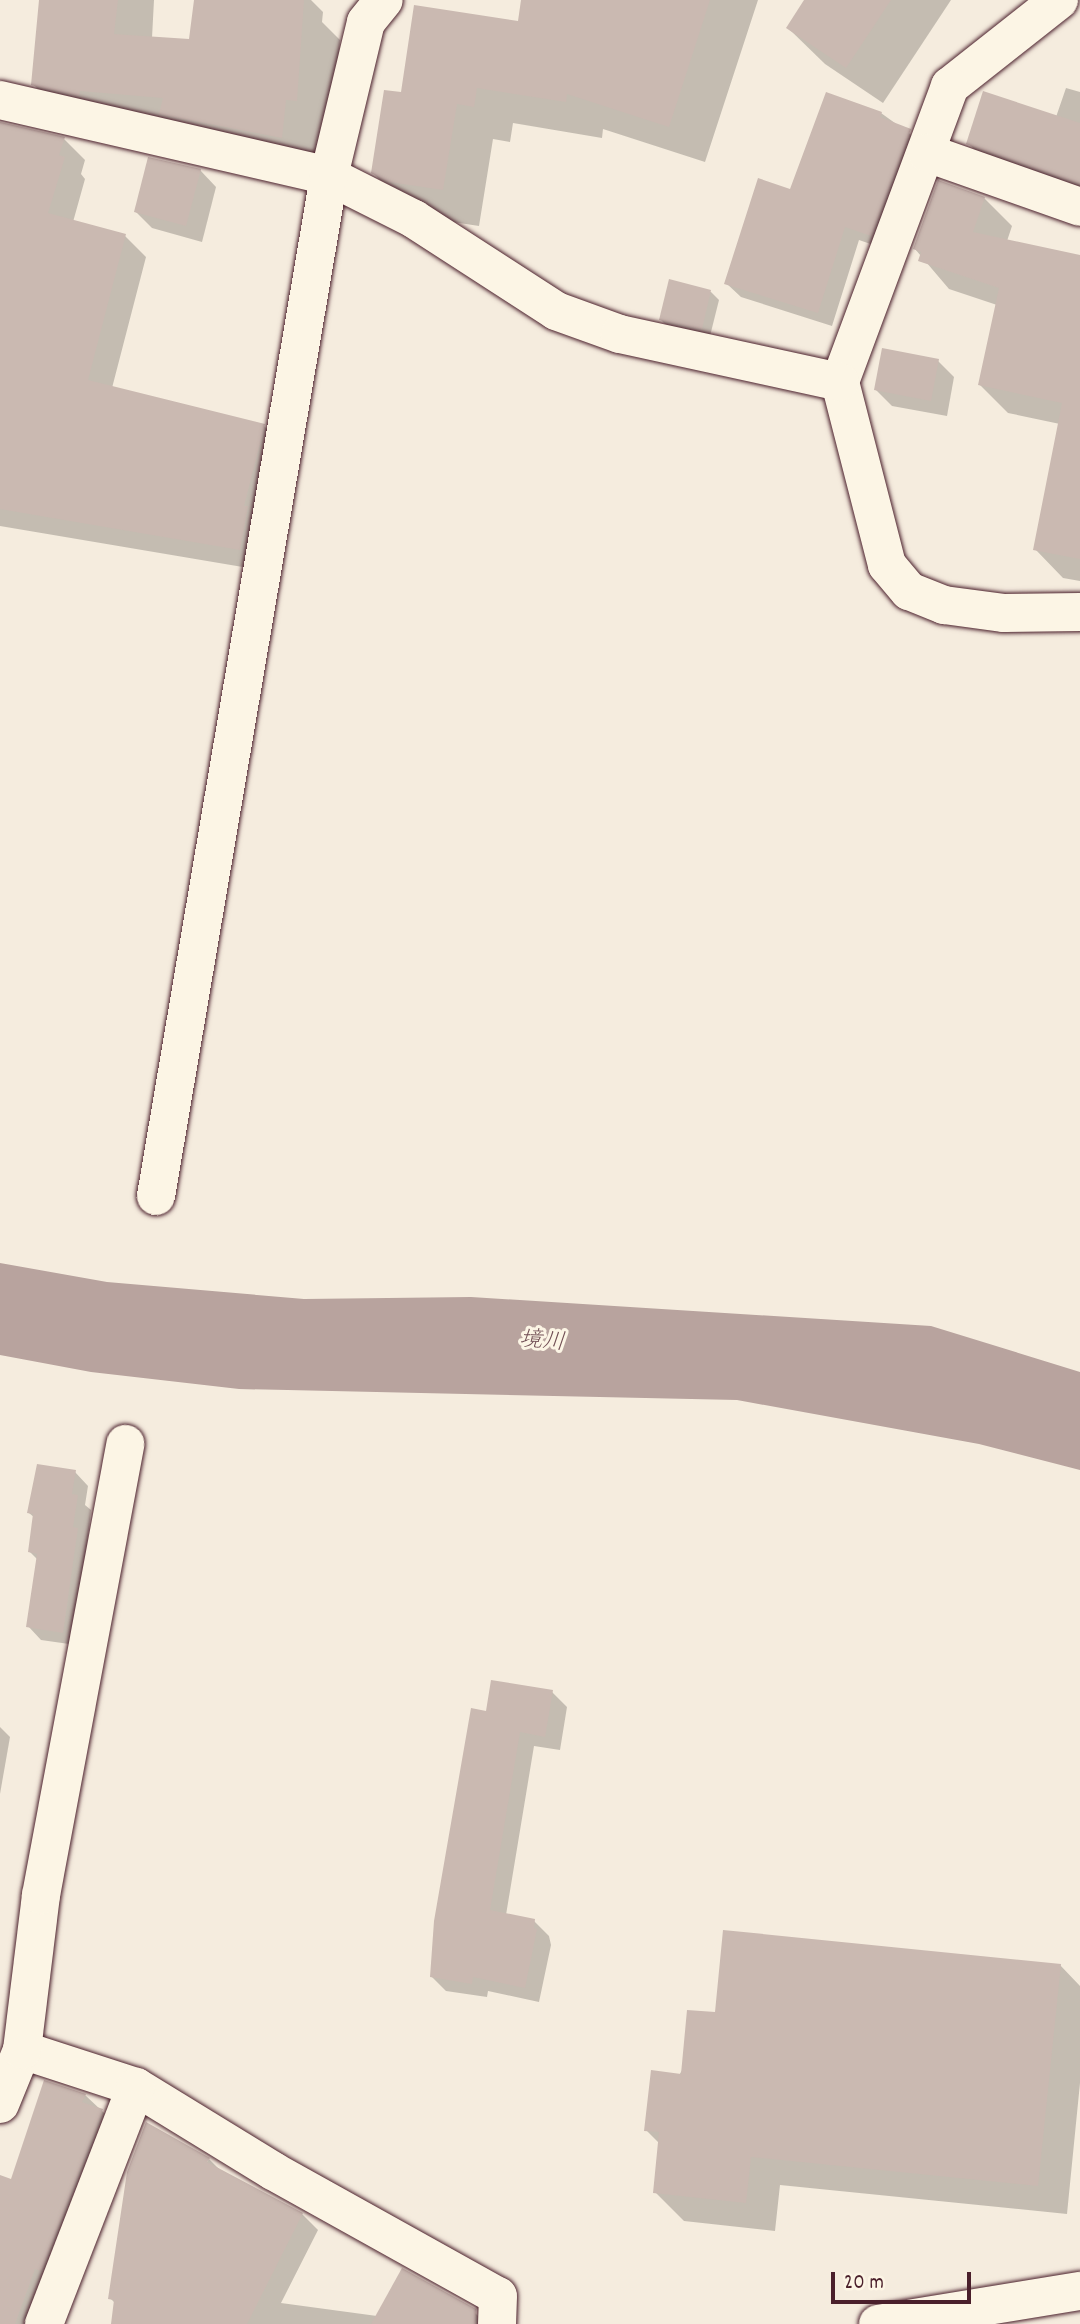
<!DOCTYPE html>
<meta charset="utf-8">
<style>
body{margin:0}
#map{position:relative;width:1080px;height:2324px;overflow:hidden;background:#f5ecde;font-family:Dekko,"Klee One",sans-serif}
div>[style]{position:absolute}
.water>*{inset:0;background:#b8a39e}
.shadow>*{inset:0;background:#0003}
.building>*{inset:0;background:#cab9b1}
.roads{filter:drop-shadow(0 0 2px #4a1f2b) drop-shadow(0 0 2px #4a1f2b)}
.minor>*{height:38px;margin:-19px;padding:0 19px;transform-origin:19px;border-radius:19px;background:#fcf5e5}
.tertiary>*{height:38px;margin:-19px;padding:0 19px;transform-origin:19px;border-radius:19px;background:#fcf5e5}
span{translate:-50% -50%;white-space:nowrap;text-align:center;line-height:1.15;-webkit-text-stroke:6px #fcf5e5;paint-order:stroke}
.water-label{font-size:23px;color:#704d53;font-style:italic}
.scale{position:absolute;left:831px;top:2272px;width:140px;height:32px;box-sizing:border-box;border:4px solid #4a1f2b;border-top:0;padding-left:9px;font-size:21px;line-height:24px;white-space:nowrap;color:#4a1f2b;-webkit-text-stroke:5px #fcf5e5;paint-order:stroke}
</style>
<div id="map">
<div class="water">
<i style="clip-path:polygon(0 1263px,107px 1282px,304px 1299px,471px 1297px,931px 1326px,1080px 1372px,1080px 1470px,979px 1444px,737px 1400px,239px 1389px,91px 1372px,0 1355px)"></i>
</div>
<div class="shadow">
<i style="clip-path:polygon(41px 0,154px 0,152px 38px,191px 41px,195px 0,311px 0,323px 12px,322px 22px,340px 40px,332px 137px,318px 174px,69px 121px,33px 84px)"></i>
<i style="clip-path:polygon(523px 0,758px 0,705px 162px,603px 129px,602px 138px,513px 123px,510px 142px,493px 139px,479px 226px,427px 218px,409px 209px,372px 172px,402px 94px,519px 23px)"></i>
<i style="clip-path:polygon(807px 0,951px 0,883px 103px,825px 64px,788px 28px)"></i>
<i style="clip-path:polygon(1066px 88px,1080px 92px,1080px 196px,984px 159px,968px 143px,1056px 117px)"></i>
<i style="clip-path:polygon(881px 113px,924px 144px,885px 249px,859px 240px,832px 326px,741px 297px,726px 283px,791px 192px)"></i>
<i style="clip-path:polygon(0 133px,64px 139px,85px 160px,81px 174px,85px 179px,73px 222px,125px 236px,146px 257px,112px 388px,264px 426px,285px 447px,261px 570px,0 526px)"></i>
<i style="clip-path:polygon(200px 170px,216px 187px,202px 242px,152px 228px,136px 212px)"></i>
<i style="clip-path:polygon(984px 198px,1012px 226px,1007px 241px,1080px 257px,1080px 581px,1063px 578px,1035px 549px,1060px 424px,1008px 413px,980px 385px,997px 305px,949px 289px,915px 249px)"></i>
<i style="clip-path:polygon(671px 281px,711px 292px,719px 300px,710px 336px,669px 328px,661px 320px)"></i>
<i style="clip-path:polygon(938px 361px,954px 377px,947px 416px,892px 406px,875px 389px)"></i>
<i style="clip-path:polygon(75px 1472px,88px 1486px,85px 1505px,91px 1510px,76px 1645px,41px 1640px,28px 1626px,38px 1560px,29px 1551px,35px 1518px,29px 1513px)"></i>
<i style="clip-path:polygon(552px 1692px,567px 1707px,560px 1750px,534px 1746px,506px 1915px,534px 1921px,549px 1936px,551px 1945px,539px 2002px,488px 1991px,487px 1997px,446px 1991px,431px 1976px,487px 1712px)"></i>
<i style="clip-path:polygon(0 1727px,10px 1737px,0 1794px)"></i>
<i style="clip-path:polygon(1060px 1965px,1080px 1986px,1080px 2083px,1067px 2214px,780px 2185px,775px 2231px,684px 2221px,655px 2192px,659px 2143px,646px 2130px,716px 2014px)"></i>
<i style="clip-path:polygon(85px 2095px,118px 2126px,38px 2324px,0 2324px,0 2183px,12px 2182px)"></i>
<i style="clip-path:polygon(209px 2159px,220px 2170px,302px 2214px,318px 2230px,281px 2303px,377px 2316px,470px 2308px,486px 2324px,113px 2324px,116px 2304px,110px 2298px)"></i>
</div>
<div class="building">
<i style="clip-path:polygon(39px 0,118px 0,114px 34px,189px 39px,194px 0,304px 0,297px 101px,286px 100px,282px 138px,159px 114px,163px 98px,80px 91px,79px 96px,31px 85px)"></i>
<i style="clip-path:polygon(521px 0,710px 0,669px 127px,567px 94px,566px 102px,477px 88px,474px 107px,457px 104px,443px 190px,389px 182px,371px 173px,384px 90px,401px 92px,414px 5px,518px 21px)"></i>
<i style="clip-path:polygon(804px 0,891px 0,846px 68px,786px 28px)"></i>
<i style="clip-path:polygon(983px 91px,1080px 123px,1080px 184px,966px 144px)"></i>
<i style="clip-path:polygon(826px 92px,882px 112px,880px 117px,911px 129px,871px 236px,845px 227px,818px 313px,724px 284px,758px 178px,790px 189px)"></i>
<i style="clip-path:polygon(0 122px,65px 137px,59px 155px,65px 157px,48px 213px,126px 234px,88px 380px,265px 424px,244px 506px,248px 506px,240px 550px,0 509px)"></i>
<i style="clip-path:polygon(148px 157px,201px 169px,186px 226px,134px 212px)"></i>
<i style="clip-path:polygon(938px 180px,985px 197px,973px 232px,1080px 255px,1080px 559px,1033px 550px,1062px 403px,978px 385px,999px 288px,918px 261px,921px 252px,913px 249px)"></i>
<i style="clip-path:polygon(669px 279px,711px 290px,702px 329px,659px 320px)"></i>
<i style="clip-path:polygon(882px 348px,939px 359px,931px 401px,874px 390px)"></i>
<i style="clip-path:polygon(37px 1464px,76px 1470px,72px 1494px,78px 1495px,73px 1527px,78px 1528px,63px 1633px,26px 1627px,37px 1554px,28px 1552px,33px 1514px,27px 1513px)"></i>
<i style="clip-path:polygon(491px 1680px,553px 1690px,545px 1737px,520px 1732px,490px 1910px,535px 1919px,534px 1928px,537px 1929px,525px 1988px,473px 1977px,472px 1984px,430px 1977px,434px 1921px,471px 1708px,486px 1711px)"></i>
<i style="clip-path:polygon(723px 1930px,1061px 1964px,1038px 2186px,751px 2157px,746px 2203px,653px 2193px,659px 2132px,644px 2131px,651px 2070px,681px 2074px,687px 2010px,715px 2012px)"></i>
<i style="clip-path:polygon(44px 2080px,86px 2094px,82px 2102px,103px 2109px,41px 2271px,35px 2269px,15px 2324px,0 2324px,0 2175px,11px 2179px)"></i>
<i style="clip-path:polygon(146px 2122px,210px 2158px,207px 2162px,303px 2213px,247px 2324px,111px 2324px,114px 2300px,108px 2299px,127px 2172px)"></i>
<i style="clip-path:polygon(402px 2268px,476px 2309px,475px 2324px,371px 2324px)"></i>
</div>
<div class="roads">
<div class="minor">
<i style="left:1059px;top:0;width:139px;rotate:141.7deg"></i>
<i style="left:950px;top:86px;width:316px;rotate:110.4deg"></i>
<i style="left:840px;top:382px;width:189px;rotate:75.6deg"></i>
<i style="left:887px;top:565px;width:34px;rotate:50deg"></i>
<i style="left:909px;top:591px;width:38px;rotate:22deg"></i>
<i style="left:944px;top:605px;width:61px;rotate:7.6deg"></i>
<i style="left:1004px;top:613px;width:76px;rotate:-0.8deg"></i>
<i style="left:0;top:100px;width:338px;rotate:13deg"></i>
<i style="left:329px;top:176px;width:95px;rotate:26.8deg"></i>
<i style="left:414px;top:219px;width:169px;rotate:32.9deg"></i>
<i style="left:556px;top:311px;width:68px;rotate:19.8deg"></i>
<i style="left:620px;top:334px;width:225px;rotate:12.3deg"></i>
<i style="left:927px;top:153px;width:162px;rotate:19.4deg"></i>
<i style="left:156px;top:1196px;width:1035px;rotate:-80.37deg"></i>
<i style="left:329px;top:176px;width:158px;rotate:-76.5deg"></i>
<i style="left:366px;top:22px;width:28px;rotate:-51deg"></i>
<i style="left:22px;top:2050px;width:120px;rotate:18deg"></i>
<i style="left:136px;top:2087px;width:161px;rotate:31.5deg"></i>
<i style="left:273px;top:2171px;width:257px;rotate:29.1deg"></i>
<i style="left:498px;top:2296px;width:28px;rotate:92deg"></i>
<i style="left:0;top:2104px;width:58px;rotate:-67.8deg"></i>
<i style="left:22px;top:2050px;width:156px;rotate:-83deg"></i>
<i style="left:41px;top:1895px;width:459px;rotate:-79.4deg"></i>
<i style="left:44px;top:2324px;width:254px;rotate:-68.8deg"></i>
</div>
<div class="tertiary">
<i style="left:878px;top:2324px;width:205px;rotate:-9.3deg"></i>
</div>
</div>
<div class="water-label">
<span style="left:542px;top:1343px;rotate:5deg">境川</span>
</div>
<div class="scale">20 m</div>
</div>
